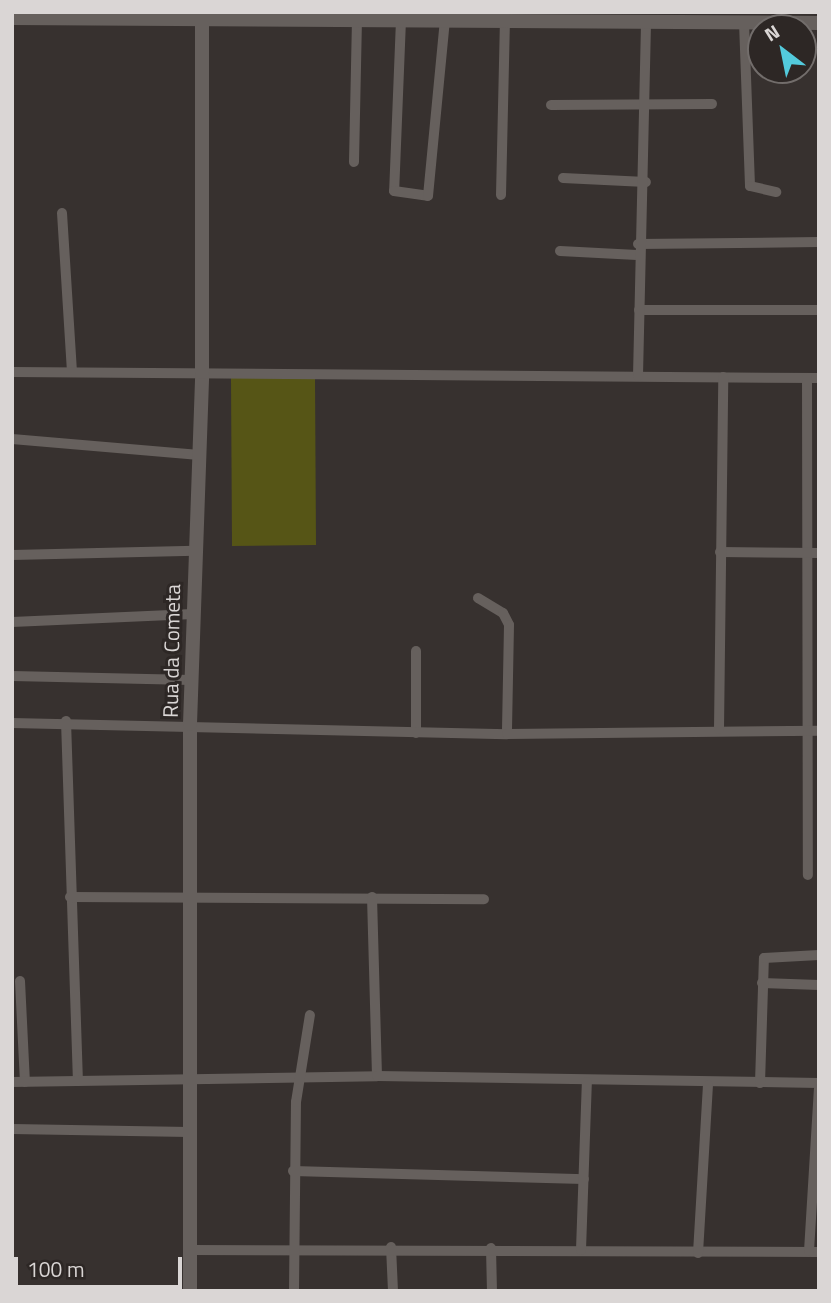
<!DOCTYPE html>
<style>
body{margin:0}
#map{position:relative;width:831px;height:1303px;overflow:hidden;background:#37312f;font-family:"Titillium Web",sans-serif}
div>[style]{position:absolute}
.green>*{inset:0;background:#565516}
.minor>*{height:10px;margin:-5px;padding:0 5px;transform-origin:5px;border-radius:5px;background:#66605d}
.tertiary>*{height:14px;margin:-7px;padding:0 7px;transform-origin:7px;border-radius:7px;background:#66605d}
span{translate:-50% -50%;white-space:nowrap;text-align:center;line-height:1.15;-webkit-text-stroke:6px #2d2725;paint-order:stroke}
.street-label{font-size:21px;color:#dad6d5}
.frame{position:absolute;inset:0;border:14px solid #dad6d5;pointer-events:none}
.north{position:absolute;left:747px;top:14px;width:70px;height:70px;box-sizing:border-box;background:#2d2725;border:2px solid #726d6b;border-radius:50%;rotate:328deg;font-size:19px;font-weight:700;line-height:28px;text-align:center;color:#dad6d5}
.north::after{content:'';display:block;margin:auto;width:24px;height:32px;background:#53cadc;clip-path:polygon(50% 0,100% 100%,50% 72%,0 100%)}
.scale{position:absolute;left:14px;top:1257px;width:168px;height:32px;box-sizing:border-box;border:4px solid #dad6d5;border-top:0;padding-left:9px;font-size:21px;line-height:24px;white-space:nowrap;color:#dad6d5;-webkit-text-stroke:5px #2d2725;paint-order:stroke}
</style>
<div id="map">
<div class="green">
<i style="clip-path:polygon(315px 377px,316px 545px,232px 546px,231px 378px)"></i>
</div>
<div class="minor">
<i style="left:401px;top:20px;width:171px;rotate:92.3deg"></i>
<i style="left:394px;top:191px;width:34px;rotate:8deg"></i>
<i style="left:428px;top:196px;width:176px;rotate:-84.5deg"></i>
<i style="left:744px;top:22px;width:164px;rotate:87.9deg"></i>
<i style="left:750px;top:186px;width:27px;rotate:13deg"></i>
<i style="left:551px;top:105px;width:161px;rotate:-0.4deg"></i>
<i style="left:354px;top:162px;width:142px;rotate:-88.8deg"></i>
<i style="left:563px;top:178px;width:83px;rotate:2.8deg"></i>
<i style="left:501px;top:195px;width:174px;rotate:-88.7deg"></i>
<i style="left:62px;top:213px;width:158px;rotate:86.4deg"></i>
<i style="left:638px;top:244px;width:181px;rotate:-0.6deg"></i>
<i style="left:560px;top:251px;width:77px;rotate:3deg"></i>
<i style="left:639px;top:310px;width:180px"></i>
<i style="left:12px;top:372px;width:807px;rotate:0.43deg"></i>
<i style="left:638px;top:376px;width:354px;rotate:-88.7deg"></i>
<i style="left:807px;top:378px;width:497px;rotate:89.9deg"></i>
<i style="left:12px;top:439px;width:188px;rotate:4.9deg"></i>
<i style="left:720px;top:552px;width:99px;rotate:0.6deg"></i>
<i style="left:12px;top:555px;width:183px;rotate:-1.3deg"></i>
<i style="left:478px;top:598px;width:29px;rotate:31deg"></i>
<i style="left:503px;top:613px;width:13px;rotate:63deg"></i>
<i style="left:509px;top:625px;width:109px;rotate:91.1deg"></i>
<i style="left:12px;top:622px;width:181px;rotate:-2.5deg"></i>
<i style="left:416px;top:651px;width:82px;rotate:90deg"></i>
<i style="left:12px;top:676px;width:180px;rotate:1.3deg"></i>
<i style="left:66px;top:721px;width:360px;rotate:88.1deg"></i>
<i style="left:12px;top:723px;width:495px;rotate:1.3deg"></i>
<i style="left:507px;top:734px;width:312px;rotate:-0.6deg"></i>
<i style="left:719px;top:729px;width:352px;rotate:-89.3deg"></i>
<i style="left:70px;top:897px;width:414px;rotate:0.3deg"></i>
<i style="left:372px;top:897px;width:179px;rotate:88.4deg"></i>
<i style="left:20px;top:981px;width:101px;rotate:87.2deg"></i>
<i style="left:762px;top:983px;width:57px;rotate:2deg"></i>
<i style="left:12px;top:1082px;width:365px;rotate:-0.9deg"></i>
<i style="left:377px;top:1076px;width:442px;rotate:0.9deg"></i>
<i style="left:760px;top:1083px;width:125px;rotate:-88.2deg"></i>
<i style="left:764px;top:958px;width:55px;rotate:-3.1deg"></i>
<i style="left:12px;top:1129px;width:177px;rotate:1deg"></i>
<i style="left:293px;top:1171px;width:291px;rotate:1.6deg"></i>
<i style="left:391px;top:1247px;width:44px;rotate:87.4deg"></i>
<i style="left:491px;top:1248px;width:43px;rotate:88.7deg"></i>
<i style="left:191px;top:1250px;width:628px;rotate:0.18deg"></i>
<i style="left:581px;top:1250px;width:168px;rotate:-88deg"></i>
<i style="left:809px;top:1251px;width:162px;rotate:-86.5deg"></i>
<i style="left:698px;top:1253px;width:168px;rotate:-86.6deg"></i>
<i style="left:294px;top:1291px;width:189px;rotate:-89.4deg"></i>
<i style="left:296px;top:1102px;width:88px;rotate:-80.9deg"></i>
</div>
<div class="tertiary">
<i style="left:12px;top:18px;width:807px;rotate:0.35deg"></i>
<i style="left:190px;top:1291px;width:567px;rotate:-90deg"></i>
<i style="left:190px;top:724px;width:352px;rotate:-88deg"></i>
<i style="left:202px;top:372px;width:360px;rotate:-90deg"></i>
</div>
<div class="street-label">
<span style="left:171px;top:651px;rotate:-89deg">Rua da Cometa</span>
</div>
<div class="frame"></div>
<div class="north">N</div>
<div class="scale">100 m</div>
</div>
